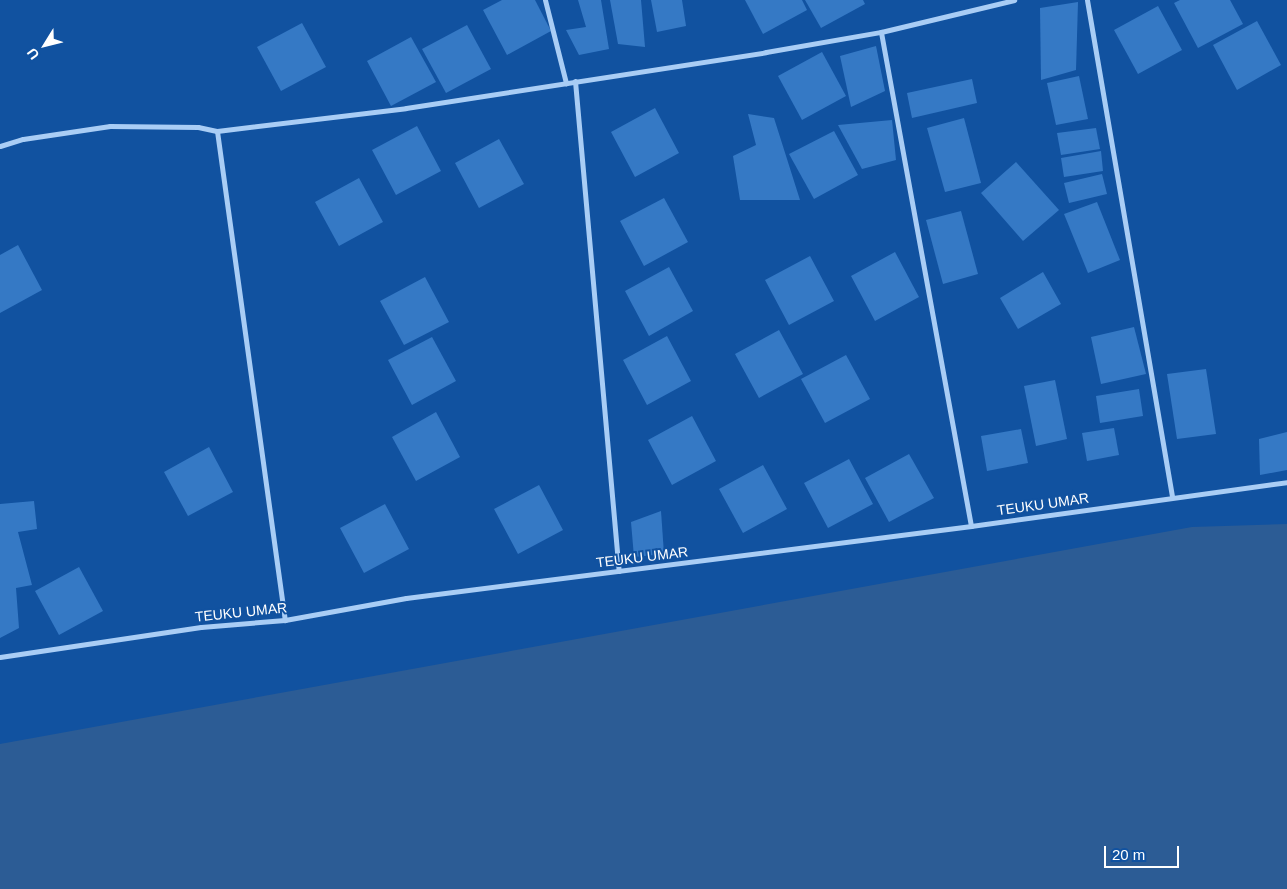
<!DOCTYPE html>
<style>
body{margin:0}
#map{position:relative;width:1287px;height:889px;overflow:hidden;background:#1152a0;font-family:Arial,sans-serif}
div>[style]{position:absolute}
.water>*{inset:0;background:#2c5c95}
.building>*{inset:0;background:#3579c5}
.street>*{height:5px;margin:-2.5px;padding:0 2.5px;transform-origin:2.5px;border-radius:2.5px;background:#a9cdf5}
span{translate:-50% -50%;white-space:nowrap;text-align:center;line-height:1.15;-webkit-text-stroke:4px #1152a0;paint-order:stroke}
.street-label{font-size:14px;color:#fff}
.north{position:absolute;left:20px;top:20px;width:50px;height:50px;-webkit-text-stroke:4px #1152a0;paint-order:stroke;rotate:234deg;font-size:14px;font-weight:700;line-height:20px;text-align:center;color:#fff}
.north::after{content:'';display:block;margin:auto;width:18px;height:22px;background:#fff;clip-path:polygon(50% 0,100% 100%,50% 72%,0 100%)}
.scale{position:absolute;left:1104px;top:846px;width:75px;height:22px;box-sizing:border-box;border:2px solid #fff;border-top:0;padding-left:6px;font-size:15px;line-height:18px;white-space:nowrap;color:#fff;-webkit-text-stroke:4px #1152a0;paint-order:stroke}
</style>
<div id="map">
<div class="water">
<i style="clip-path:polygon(1287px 524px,1287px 889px,0 889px,0 744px,1192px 527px)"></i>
</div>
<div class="building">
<i style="clip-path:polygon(502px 0,535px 0,551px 31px,507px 55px,483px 10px)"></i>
<i style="clip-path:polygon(578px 0,601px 0,609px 49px,579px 55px,566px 30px,586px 27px)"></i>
<i style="clip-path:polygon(610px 0,641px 0,645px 47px,618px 44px)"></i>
<i style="clip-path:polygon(651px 0,682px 0,686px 26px,657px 32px)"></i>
<i style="clip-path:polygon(745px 0,802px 0,807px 10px,763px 34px)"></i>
<i style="clip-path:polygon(805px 0,863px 0,865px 4px,821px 28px)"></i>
<i style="clip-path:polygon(1180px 0,1230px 0,1243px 24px,1198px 48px,1174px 3px)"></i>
<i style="clip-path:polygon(1078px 2px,1076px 70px,1041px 80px,1040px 8px)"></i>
<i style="clip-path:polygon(1158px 6px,1182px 50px,1138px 74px,1114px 30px)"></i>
<i style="clip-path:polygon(1257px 21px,1281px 65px,1237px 90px,1213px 45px)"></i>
<i style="clip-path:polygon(302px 23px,326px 67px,281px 91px,257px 47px)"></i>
<i style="clip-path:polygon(467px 25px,491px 69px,446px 93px,422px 49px)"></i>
<i style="clip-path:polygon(411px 37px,436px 82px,391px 106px,367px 61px)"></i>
<i style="clip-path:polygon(876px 46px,885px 91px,851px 107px,840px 56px)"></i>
<i style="clip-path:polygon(822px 52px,846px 96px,802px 120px,778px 76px)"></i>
<i style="clip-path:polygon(1079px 76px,1088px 119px,1056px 125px,1047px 83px)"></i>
<i style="clip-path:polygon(972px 79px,977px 103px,912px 118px,907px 93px)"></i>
<i style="clip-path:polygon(655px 108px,679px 153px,635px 177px,611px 132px)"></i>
<i style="clip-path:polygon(748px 114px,774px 118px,800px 200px,740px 200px,733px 156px,756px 145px)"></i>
<i style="clip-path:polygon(964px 118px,981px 183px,945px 192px,927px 128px)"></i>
<i style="clip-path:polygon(892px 120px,896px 160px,862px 169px,838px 125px)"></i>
<i style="clip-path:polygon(417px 126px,441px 171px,396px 195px,372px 150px)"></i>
<i style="clip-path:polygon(1096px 128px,1100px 149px,1061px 155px,1057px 133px)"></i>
<i style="clip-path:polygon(834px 131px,858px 175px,814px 199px,789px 154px)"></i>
<i style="clip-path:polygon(499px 139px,524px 184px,479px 208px,455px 163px)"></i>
<i style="clip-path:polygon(1101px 151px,1103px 171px,1064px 177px,1061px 158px)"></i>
<i style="clip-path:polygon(1016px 162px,1059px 210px,1023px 241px,981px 193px)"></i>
<i style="clip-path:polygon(1102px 174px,1107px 194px,1069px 203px,1064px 183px)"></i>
<i style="clip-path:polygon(359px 178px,383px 222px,339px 246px,315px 202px)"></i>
<i style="clip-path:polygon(664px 198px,688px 242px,644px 266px,620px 221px)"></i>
<i style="clip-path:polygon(1097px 202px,1120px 260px,1088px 273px,1064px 214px)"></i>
<i style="clip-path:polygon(961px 211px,978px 274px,943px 284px,926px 220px)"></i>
<i style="clip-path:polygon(18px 245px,42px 290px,0 313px,0 255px)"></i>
<i style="clip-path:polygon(895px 252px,919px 297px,875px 321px,851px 276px)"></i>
<i style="clip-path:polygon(810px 256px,834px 301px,789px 325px,765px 280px)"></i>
<i style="clip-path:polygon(669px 267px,693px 311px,649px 336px,625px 291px)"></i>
<i style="clip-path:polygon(1043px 272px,1061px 304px,1018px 329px,1000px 298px)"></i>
<i style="clip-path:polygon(425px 277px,449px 322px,404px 345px,380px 301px)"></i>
<i style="clip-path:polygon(1134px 327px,1146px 374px,1101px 384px,1091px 337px)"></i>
<i style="clip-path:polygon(779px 330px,803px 374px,759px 398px,735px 354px)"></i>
<i style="clip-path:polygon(667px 336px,691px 381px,647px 405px,623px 360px)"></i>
<i style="clip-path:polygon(432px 337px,456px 381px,412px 405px,388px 360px)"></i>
<i style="clip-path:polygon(846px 355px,870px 399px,825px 423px,801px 379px)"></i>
<i style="clip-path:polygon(1206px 369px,1216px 434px,1177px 439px,1167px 374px)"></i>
<i style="clip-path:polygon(1055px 380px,1067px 439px,1036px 446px,1024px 386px)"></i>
<i style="clip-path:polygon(1139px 389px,1143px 416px,1100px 423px,1096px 396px)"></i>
<i style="clip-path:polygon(436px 412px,460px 457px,416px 481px,392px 437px)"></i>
<i style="clip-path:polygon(692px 416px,716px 461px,672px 485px,648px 440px)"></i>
<i style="clip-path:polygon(1114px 428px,1119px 455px,1087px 461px,1082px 433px)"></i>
<i style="clip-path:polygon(1021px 429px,1028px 463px,987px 471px,981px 436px)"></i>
<i style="clip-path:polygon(1287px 432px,1287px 470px,1260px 475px,1259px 439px)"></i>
<i style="clip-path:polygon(209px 447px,233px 492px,188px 516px,164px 472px)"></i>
<i style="clip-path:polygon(909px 454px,934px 498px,889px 522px,865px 478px)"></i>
<i style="clip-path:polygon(849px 459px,873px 504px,828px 528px,804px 483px)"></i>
<i style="clip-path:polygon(763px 465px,787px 509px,743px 533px,719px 489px)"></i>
<i style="clip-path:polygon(539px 485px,563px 530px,518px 554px,494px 509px)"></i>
<i style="clip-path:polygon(34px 501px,37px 529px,18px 532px,32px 585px,16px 588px,19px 628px,0 638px,0 504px)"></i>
<i style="clip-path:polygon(385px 504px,409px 549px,364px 573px,340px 528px)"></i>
<i style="clip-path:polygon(661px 511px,664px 554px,634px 557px,631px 522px)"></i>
<i style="clip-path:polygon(79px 567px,103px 611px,59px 635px,35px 591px)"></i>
</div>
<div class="street">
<i style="left:545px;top:0;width:86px;rotate:75.8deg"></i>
<i style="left:1087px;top:0;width:503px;rotate:80.28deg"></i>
<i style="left:575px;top:81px;width:492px;rotate:84.9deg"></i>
<i style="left:217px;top:131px;width:494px;rotate:82.1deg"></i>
<i style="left:0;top:146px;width:24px;rotate:-17deg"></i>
<i style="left:23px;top:139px;width:88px;rotate:-8.5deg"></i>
<i style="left:110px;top:126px;width:88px;rotate:0.7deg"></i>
<i style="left:198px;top:127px;width:19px;rotate:12deg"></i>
<i style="left:217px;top:131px;width:190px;rotate:-6.9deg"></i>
<i style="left:406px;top:108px;width:364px;rotate:-8.8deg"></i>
<i style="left:766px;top:52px;width:117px;rotate:-9.9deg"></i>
<i style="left:971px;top:526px;width:502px;rotate:-100.33deg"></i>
<i style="left:881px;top:32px;width:137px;rotate:-13.5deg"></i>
<i style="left:0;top:657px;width:203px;rotate:-8.5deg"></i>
<i style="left:201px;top:627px;width:84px;rotate:-4.8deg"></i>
<i style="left:285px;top:620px;width:123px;rotate:-10.3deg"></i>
<i style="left:406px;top:598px;width:570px;rotate:-7.26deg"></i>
<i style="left:971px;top:526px;width:319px;rotate:-7.9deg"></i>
</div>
<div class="street-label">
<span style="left:1043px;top:504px;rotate:-8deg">TEUKU UMAR</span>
<span style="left:642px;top:557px;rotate:-7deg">TEUKU UMAR</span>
<span style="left:241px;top:612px;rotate:-6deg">TEUKU UMAR</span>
</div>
<div class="north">U</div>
<div class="scale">20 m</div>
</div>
